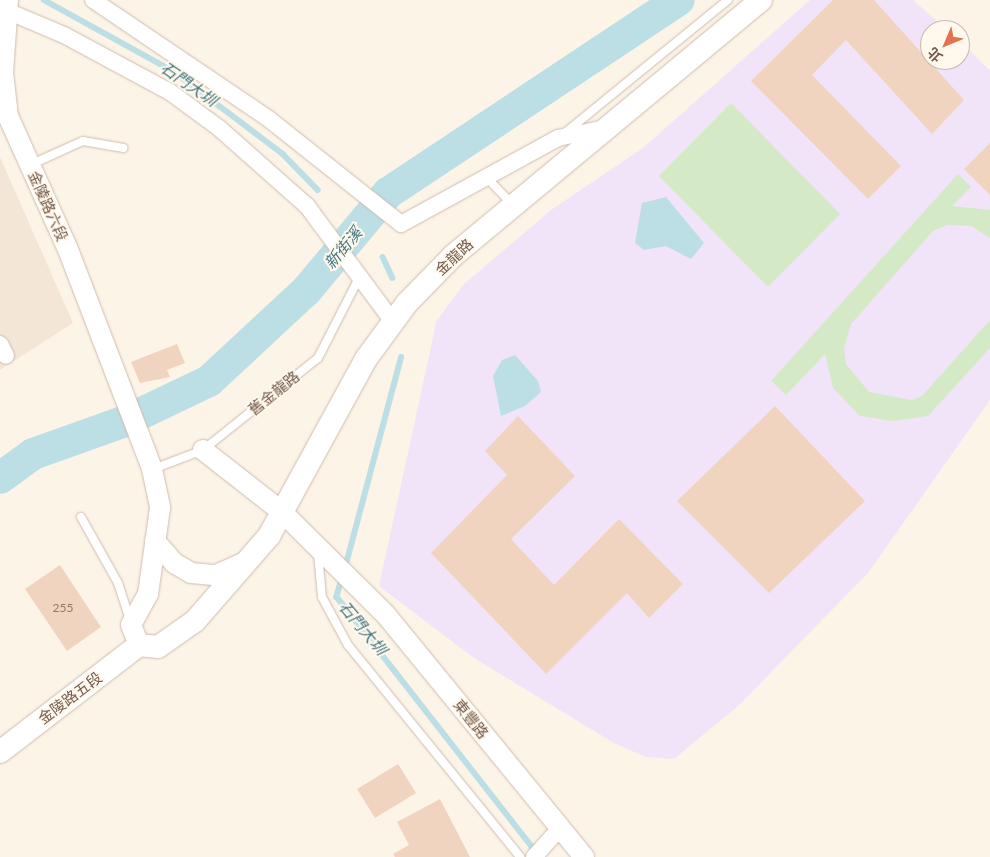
<!DOCTYPE html>
<meta charset="utf-8">
<style>
body{margin:0}
#map{position:relative;width:990px;height:857px;overflow:hidden;background:#fcf4e7;font-family:Lato,"Noto Sans TC",sans-serif}
div>[style]{position:absolute}
.residential>*{inset:0;background:#f3e6d6}
.education>*{inset:0;background:#f1e4f8}
.green>*{inset:0;background:#d4e9c6}
.water>*{inset:0;background:#bcdfe5}
.stream>*{height:5.5px;margin:-2.75px;padding:0 2.75px;transform-origin:2.75px;border-radius:2.75px;background:#bcdfe5}
.river>*{height:32px;margin:-16px;padding:0 16px;transform-origin:16px;border-radius:16px;background:#bcdfe5}
.building>*{inset:0;background:#f1d4bf}
.roads{filter:drop-shadow(0 0 1px #cebcad) drop-shadow(0 0 1px #cebcad)}
.service>*{height:8px;margin:-4px;padding:0 4px;transform-origin:4px;border-radius:4px;background:#fff}
.minor>*{height:16px;margin:-8px;padding:0 8px;transform-origin:8px;border-radius:8px;background:#fff}
.tertiary>*{height:20px;margin:-10px;padding:0 10px;transform-origin:10px;border-radius:10px;background:#fff}
.secondary>*{height:22px;margin:-11px;padding:0 11px;transform-origin:11px;border-radius:11px;background:#fff}
span{translate:-50% -50%;white-space:nowrap;text-align:center;line-height:1.15;-webkit-text-stroke:4px #fff8ed;paint-order:stroke}
.number-label{font-size:12px;color:#947969}
.number-label span{-webkit-text-stroke-width:0}
.street-label{font-size:15px;color:#755b4c}
.water-label{font-size:16px;color:#437681;font-style:italic}
.north{position:absolute;left:920px;top:20px;width:50px;height:50px;box-sizing:border-box;background:#fff8ed;border:1px solid #c8b9ad;border-radius:50%;rotate:225deg;font-size:14px;font-weight:700;line-height:20px;text-align:center;color:#755b4c}
.north::after{content:'';display:block;margin:auto;width:18px;height:22px;background:#e27250;clip-path:polygon(50% 0,100% 100%,50% 72%,0 100%)}
</style>
<div id="map">
<div class="residential">
<i style="clip-path:polygon(0 157px,73px 323px,0 370px)"></i>
</div>
<div class="education">
<i style="clip-path:polygon(810px 0,913px 0,947px 30px,930px 30px,930px 60px,960px 60px,960px 41px,990px 71px,990px 400px,868px 573px,737px 707px,674px 759px,646px 757px,614px 743px,474px 658px,379px 586px,431px 347px,436px 322px,463px 285px,551px 210px,643px 148px)"></i>
</div>
<div class="green">
<i style="clip-path:polygon(731px 103px,840px 214px,768px 287px,659px 176px)"></i>
<i style="clip-path:polygon(958px 174px,971px 187px,952px 206px,990px 210px,990px 238px,971px 226px,947px 225px,933px 231px,851px 324px,844px 348px,846px 364px,869px 392px,912px 400px,922px 396px,990px 320px,990px 348px,928px 416px,893px 421px,860px 416px,833px 388px,825px 354px,786px 395px,771px 381px)"></i>
</div>
<div class="water">
<i style="clip-path:polygon(666px 197px,704px 243px,691px 259px,666px 246px,644px 250px,635px 243px,642px 203px)"></i>
<i style="clip-path:polygon(515px 355px,538px 381px,541px 392px,525px 406px,501px 416px,493px 376px,502px 360px)"></i>
</div>
<div class="stream">
<i style="left:44px;top:0;width:147px;rotate:28.8deg"></i>
<i style="left:173px;top:71px;width:138px;rotate:37deg"></i>
<i style="left:283px;top:154px;width:50px;rotate:45.8deg"></i>
<i style="left:383px;top:257px;width:23px;rotate:65deg"></i>
<i style="left:345px;top:568px;width:218px;rotate:-75.1deg"></i>
<i style="left:342px;top:579px;width:19px;rotate:106deg"></i>
<i style="left:337px;top:597px;width:325px;rotate:52deg"></i>
</div>
<div class="river">
<i style="left:0;top:478px;width:41px;rotate:-36deg"></i>
<i style="left:33px;top:454px;width:96px;rotate:-19.6deg"></i>
<i style="left:123px;top:422px;width:95px;rotate:-25.5deg"></i>
<i style="left:209px;top:381px;width:132px;rotate:-42.9deg"></i>
<i style="left:306px;top:291px;width:128px;rotate:-50.1deg"></i>
<i style="left:388px;top:193px;width:349px;rotate:-33.6deg"></i>
</div>
<div class="building">
<i style="clip-path:polygon(833px 0,874px 0,964px 100px,932px 134px,846px 40px,812px 75px,901px 166px,868px 199px,751px 81px)"></i>
<i style="clip-path:polygon(990px 143px,990px 195px,964px 169px)"></i>
<i style="clip-path:polygon(177px 344px,185px 363px,167px 370px,170px 377px,140px 383px,131px 362px)"></i>
<i style="clip-path:polygon(775px 406px,865px 501px,769px 593px,677px 501px)"></i>
<i style="clip-path:polygon(518px 416px,575px 476px,511px 539px,554px 585px,619px 519px,683px 584px,649px 618px,627px 593px,546px 674px,431px 553px,507px 475px,485px 451px)"></i>
<i style="clip-path:polygon(60px 565px,101px 627px,67px 651px,25px 589px)"></i>
<i style="clip-path:polygon(398px 764px,416px 793px,375px 818px,357px 789px)"></i>
<i style="clip-path:polygon(440px 799px,470px 857px,395px 857px,393px 854px,409px 845px,397px 822px)"></i>
</div>
<div class="roads">
<div class="service">
<i style="left:566px;top:132px;width:209px;rotate:-39.2deg"></i>
<i style="left:32px;top:164px;width:56px;rotate:-24.3deg"></i>
<i style="left:83px;top:141px;width:41px;rotate:9.9deg"></i>
<i style="left:486px;top:177px;width:39px;rotate:46deg"></i>
<i style="left:153px;top:469px;width:53px;rotate:-20.8deg"></i>
<i style="left:203px;top:450px;width:147px;rotate:-38.7deg"></i>
<i style="left:318px;top:358px;width:90px;rotate:-62.9deg"></i>
<i style="left:81px;top:517px;width:76px;rotate:60.7deg"></i>
<i style="left:118px;top:583px;width:39px;rotate:72deg"></i>
<i style="left:318px;top:553px;width:44px;rotate:84.8deg"></i>
<i style="left:322px;top:597px;width:55px;rotate:61.6deg"></i>
<i style="left:348px;top:645px;width:273px;rotate:50.9deg"></i>
</div>
<div class="minor">
<i style="left:93px;top:0;width:214px;rotate:34.1deg"></i>
<i style="left:270px;top:120px;width:167px;rotate:38.4deg"></i>
<i style="left:401px;top:224px;width:179px;rotate:-28.7deg"></i>
<i style="left:558px;top:138px;width:48px;rotate:-12deg"></i>
<i style="left:0;top:8px;width:69px;rotate:22.9deg"></i>
<i style="left:64px;top:35px;width:120px;rotate:28.3deg"></i>
<i style="left:170px;top:92px;width:61px;rotate:36.3deg"></i>
<i style="left:219px;top:128px;width:118px;rotate:41.6deg"></i>
<i style="left:307px;top:206px;width:144px;rotate:53.4deg"></i>
<i style="left:0;top:344px;width:13px;rotate:63deg"></i>
<i style="left:534px;top:857px;width:39px;rotate:-48deg"></i>
</div>
<div class="tertiary">
<i style="left:8px;top:0;width:73px;rotate:93.9deg"></i>
<i style="left:3px;top:73px;width:43px;rotate:83.4deg"></i>
<i style="left:8px;top:116px;width:144px;rotate:65.8deg"></i>
<i style="left:67px;top:247px;width:238px;rotate:69deg"></i>
<i style="left:152px;top:469px;width:40px;rotate:78deg"></i>
<i style="left:160px;top:508px;width:87px;rotate:97.9deg"></i>
<i style="left:148px;top:594px;width:35px;rotate:119deg"></i>
<i style="left:131px;top:625px;width:22px;rotate:68deg"></i>
<i style="left:203px;top:450px;width:100px;rotate:38.1deg"></i>
<i style="left:282px;top:512px;width:146px;rotate:44.7deg"></i>
<i style="left:386px;top:615px;width:313px;rotate:50.7deg"></i>
<i style="left:155px;top:541px;width:29px;rotate:49deg"></i>
<i style="left:174px;top:563px;width:20px;rotate:30deg"></i>
<i style="left:191px;top:573px;width:25px;rotate:5deg"></i>
<i style="left:216px;top:575px;width:36px;rotate:-24deg"></i>
</div>
<div class="secondary">
<i style="left:0;top:752px;width:175px;rotate:-37.6deg"></i>
<i style="left:139px;top:645px;width:19px;rotate:6deg"></i>
<i style="left:158px;top:647px;width:45px;rotate:-35.1deg"></i>
<i style="left:195px;top:621px;width:113px;rotate:-49deg"></i>
<i style="left:269px;top:536px;width:202px;rotate:-61.3deg"></i>
<i style="left:366px;top:359px;width:69px;rotate:-53.8deg"></i>
<i style="left:407px;top:303px;width:67px;rotate:-45.6deg"></i>
<i style="left:454px;top:255px;width:399px;rotate:-39.7deg"></i>
</div>
</div>
<div class="number-label">
<span style="left:63px;top:608px">255</span>
</div>
<div class="street-label">
<span style="left:48px;top:206px;rotate:66deg">金陵路六段</span>
<span style="left:454px;top:257px;rotate:-43deg">金龍路</span>
<span style="left:274px;top:393px;rotate:-39deg">舊金龍路</span>
<span style="left:70px;top:698px;rotate:-37deg">金陵路五段</span>
<span style="left:471px;top:719px;rotate:51deg">東豐路</span>
</div>
<div class="water-label">
<span style="left:189px;top:84px;rotate:35deg">石門大圳</span>
<span style="left:343px;top:248px;rotate:-50deg">新街溪</span>
<span style="left:363px;top:628px;rotate:50deg">石門大圳</span>
</div>
<div class="north">北</div>
</div>
